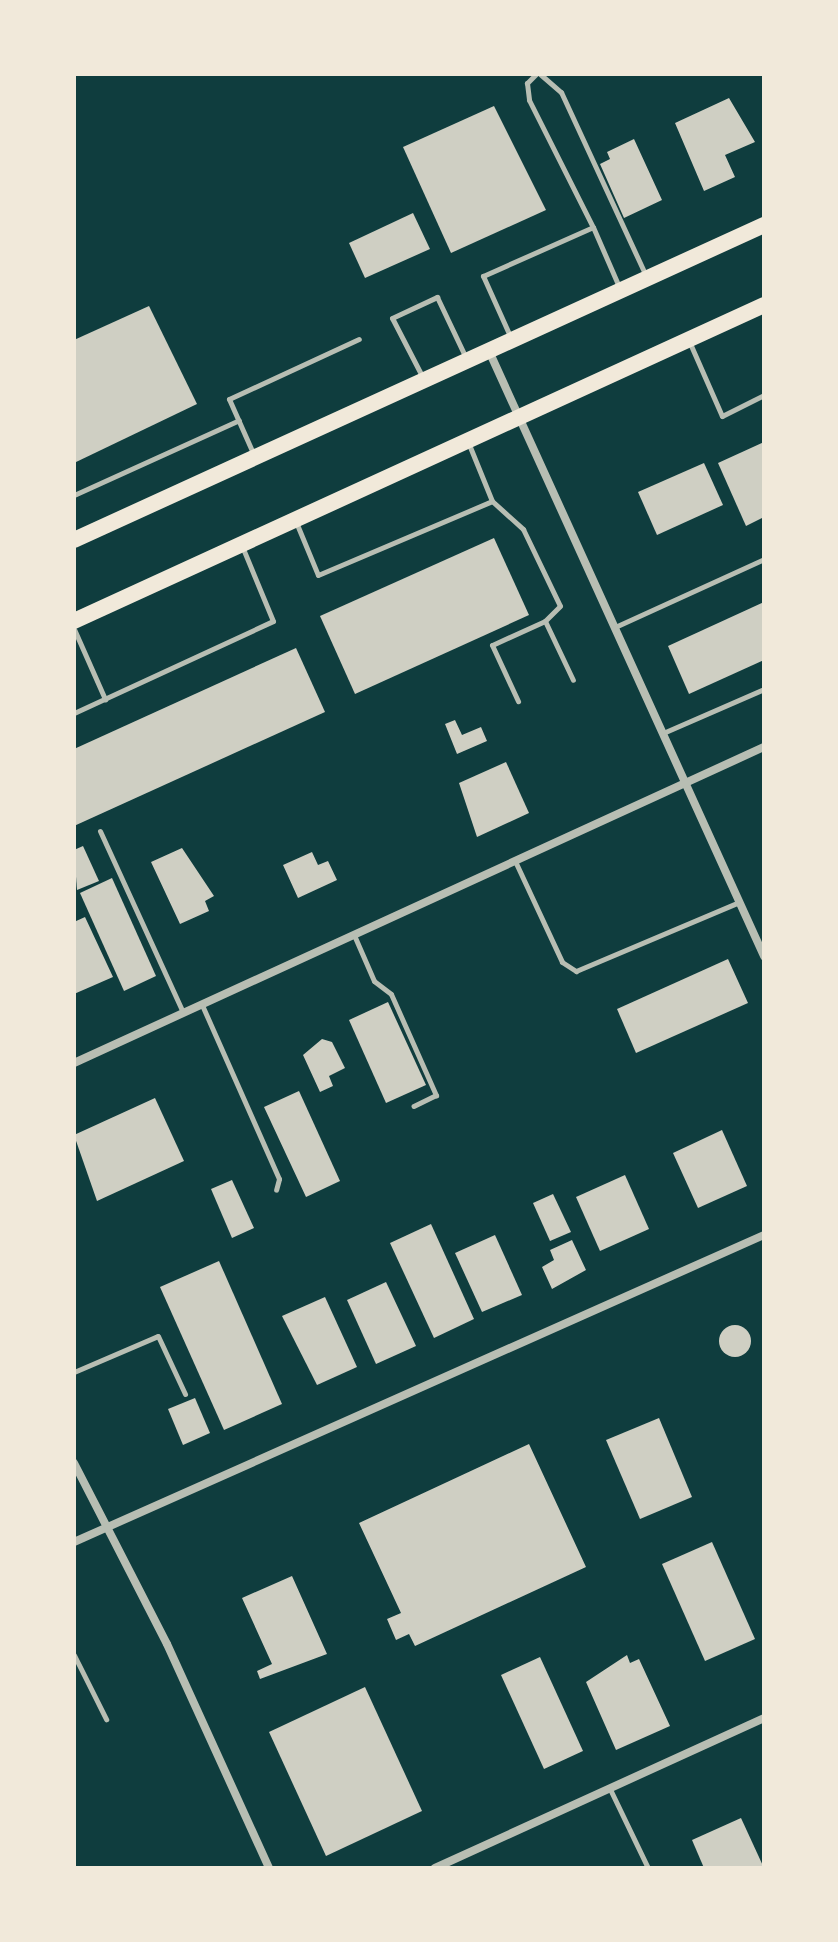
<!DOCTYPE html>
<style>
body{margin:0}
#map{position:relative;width:838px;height:1942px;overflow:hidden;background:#0f3d3e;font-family:"Source Sans 3",sans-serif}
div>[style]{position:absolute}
.building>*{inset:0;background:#cfcfc3}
.round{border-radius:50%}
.service>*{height:5px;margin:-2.5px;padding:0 2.5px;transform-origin:2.5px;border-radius:2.5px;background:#b8beb3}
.minor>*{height:8px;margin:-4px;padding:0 4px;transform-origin:4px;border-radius:4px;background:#b8beb3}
.primary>*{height:16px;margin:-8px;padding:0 8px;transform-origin:8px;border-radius:8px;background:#f1e9da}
span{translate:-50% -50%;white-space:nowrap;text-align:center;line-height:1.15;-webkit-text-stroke:7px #f1e9da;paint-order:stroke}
.frame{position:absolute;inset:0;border:76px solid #f1e9da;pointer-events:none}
</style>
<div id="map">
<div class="building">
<i style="clip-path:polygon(729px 98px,755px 142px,725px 155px,735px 177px,704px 191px,675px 123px)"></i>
<i style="clip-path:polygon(494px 106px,546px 210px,451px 253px,403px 147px)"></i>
<i style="clip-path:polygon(634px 139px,662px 200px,624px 218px,600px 164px,610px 159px,607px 152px)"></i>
<i style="clip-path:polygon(413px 213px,430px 249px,365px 278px,349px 243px)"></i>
<i style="clip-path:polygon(149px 306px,197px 404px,74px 463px,74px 340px)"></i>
<i style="clip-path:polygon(764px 442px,764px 517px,746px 526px,718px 463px)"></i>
<i style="clip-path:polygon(704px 463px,723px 505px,657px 535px,638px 492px)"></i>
<i style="clip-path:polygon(494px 538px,529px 615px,355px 694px,320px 616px)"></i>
<i style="clip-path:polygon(764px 602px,764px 660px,689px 694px,668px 646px)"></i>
<i style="clip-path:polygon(296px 648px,325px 712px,74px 826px,74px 749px)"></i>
<i style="clip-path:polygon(455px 720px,462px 735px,481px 727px,487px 741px,457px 754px,445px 724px)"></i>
<i style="clip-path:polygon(506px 762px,529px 813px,477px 837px,459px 783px)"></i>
<i style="clip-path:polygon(83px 846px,99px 881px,77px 890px,74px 850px)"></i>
<i style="clip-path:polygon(182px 848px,214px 896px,205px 901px,209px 911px,180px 924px,151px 862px)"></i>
<i style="clip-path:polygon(312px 852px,318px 865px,328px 861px,337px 880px,298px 898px,283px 865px)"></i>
<i style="clip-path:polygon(112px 878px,156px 976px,124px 991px,80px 893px)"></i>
<i style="clip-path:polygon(85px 917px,113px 977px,74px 994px,74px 922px)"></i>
<i style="clip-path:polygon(728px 959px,748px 1003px,636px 1053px,617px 1009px)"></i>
<i style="clip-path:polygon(388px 1002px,426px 1085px,386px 1103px,349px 1020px)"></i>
<i style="clip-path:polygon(322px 1039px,332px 1042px,345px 1068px,329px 1076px,333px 1086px,320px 1092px,303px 1055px)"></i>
<i style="clip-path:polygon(299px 1091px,340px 1181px,306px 1197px,264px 1107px)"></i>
<i style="clip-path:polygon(155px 1098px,184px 1161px,97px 1201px,74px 1135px)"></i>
<i style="clip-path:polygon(722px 1130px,747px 1186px,698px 1208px,673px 1153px)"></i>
<i style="clip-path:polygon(625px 1175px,649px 1229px,600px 1251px,576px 1197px)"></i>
<i style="clip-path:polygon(232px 1180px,254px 1228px,232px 1238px,211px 1189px)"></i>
<i style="clip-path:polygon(553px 1194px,571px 1232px,550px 1241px,533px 1203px)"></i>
<i style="clip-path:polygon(431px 1224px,474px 1319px,434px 1338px,390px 1243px)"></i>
<i style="clip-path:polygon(495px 1235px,522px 1295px,482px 1312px,455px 1253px)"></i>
<i style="clip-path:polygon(572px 1240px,586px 1270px,552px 1289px,542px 1267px,554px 1260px,550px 1250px)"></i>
<i style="clip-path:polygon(219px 1261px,282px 1404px,224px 1430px,160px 1287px)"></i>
<i style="clip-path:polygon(386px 1282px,416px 1346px,376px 1364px,347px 1300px)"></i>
<i style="clip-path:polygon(325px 1297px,357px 1367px,317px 1385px,282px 1316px)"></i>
<i class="round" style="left:719px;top:1325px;width:32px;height:32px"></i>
<i style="clip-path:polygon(195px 1398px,210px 1433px,183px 1445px,168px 1409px)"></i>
<i style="clip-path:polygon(659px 1418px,692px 1497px,640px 1519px,606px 1440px)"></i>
<i style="clip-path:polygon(529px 1444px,586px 1567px,415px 1646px,409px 1634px,396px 1640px,387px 1619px,401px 1613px,359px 1523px)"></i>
<i style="clip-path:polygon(712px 1542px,755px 1639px,705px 1661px,662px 1564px)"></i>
<i style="clip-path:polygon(292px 1576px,327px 1654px,260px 1679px,257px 1671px,272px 1664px,242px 1598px)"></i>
<i style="clip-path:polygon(627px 1655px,630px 1663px,639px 1659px,670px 1726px,616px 1750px,586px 1682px)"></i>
<i style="clip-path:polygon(540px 1657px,583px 1751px,544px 1769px,501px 1675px)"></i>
<i style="clip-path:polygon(365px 1687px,422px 1811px,326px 1856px,269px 1732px)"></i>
<i style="clip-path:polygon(741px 1818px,764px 1868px,704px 1868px,692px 1840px)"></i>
</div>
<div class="service">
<i style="left:536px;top:74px;width:13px;rotate:135deg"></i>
<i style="left:527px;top:83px;width:17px;rotate:83deg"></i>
<i style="left:529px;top:100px;width:142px;rotate:63.3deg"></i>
<i style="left:540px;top:74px;width:28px;rotate:41deg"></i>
<i style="left:561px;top:92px;width:200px;rotate:65.2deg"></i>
<i style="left:510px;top:336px;width:66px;rotate:-114.2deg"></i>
<i style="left:483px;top:276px;width:120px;rotate:-24deg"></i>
<i style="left:593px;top:227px;width:68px;rotate:66.5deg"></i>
<i style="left:689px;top:341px;width:82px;rotate:66.3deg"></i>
<i style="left:722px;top:416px;width:47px;rotate:-26.6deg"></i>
<i style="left:422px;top:376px;width:65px;rotate:-117.3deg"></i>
<i style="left:392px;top:318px;width:50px;rotate:-25deg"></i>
<i style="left:437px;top:297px;width:68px;rotate:64.6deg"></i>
<i style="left:253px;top:453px;width:59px;rotate:-114deg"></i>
<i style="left:229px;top:399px;width:143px;rotate:-24.8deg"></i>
<i style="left:74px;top:495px;width:181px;rotate:-24.4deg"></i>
<i style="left:492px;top:501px;width:42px;rotate:42.1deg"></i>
<i style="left:523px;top:529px;width:85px;rotate:64.3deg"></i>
<i style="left:560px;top:606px;width:21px;rotate:135deg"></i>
<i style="left:545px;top:621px;width:58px;rotate:155.6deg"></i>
<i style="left:492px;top:645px;width:62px;rotate:65.1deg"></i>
<i style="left:296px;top:522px;width:57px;rotate:67.5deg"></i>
<i style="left:318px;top:575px;width:189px;rotate:-23deg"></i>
<i style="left:492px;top:501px;width:64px;rotate:-112.1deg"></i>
<i style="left:545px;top:621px;width:65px;rotate:64.6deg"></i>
<i style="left:615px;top:627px;width:164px;rotate:-24.5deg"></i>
<i style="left:74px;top:629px;width:77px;rotate:66.1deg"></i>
<i style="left:74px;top:713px;width:219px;rotate:-24.8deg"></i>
<i style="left:273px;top:621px;width:81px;rotate:-112.5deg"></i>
<i style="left:663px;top:733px;width:110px;rotate:-23.5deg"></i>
<i style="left:100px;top:831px;width:199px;rotate:65.4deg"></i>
<i style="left:515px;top:861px;width:111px;rotate:65deg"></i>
<i style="left:562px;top:962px;width:17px;rotate:33deg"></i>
<i style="left:576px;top:971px;width:177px;rotate:-22.9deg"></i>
<i style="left:354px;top:935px;width:50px;rotate:66.5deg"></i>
<i style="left:374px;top:981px;width:21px;rotate:37deg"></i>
<i style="left:391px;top:994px;width:111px;rotate:66deg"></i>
<i style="left:436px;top:1095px;width:25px;rotate:154deg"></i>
<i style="left:202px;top:1005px;width:190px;rotate:66.1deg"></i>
<i style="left:279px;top:1179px;width:11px;rotate:105deg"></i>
<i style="left:74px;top:1372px;width:91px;rotate:-23.2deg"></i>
<i style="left:158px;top:1336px;width:64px;rotate:65deg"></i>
<i style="left:74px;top:1655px;width:72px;rotate:63.4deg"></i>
<i style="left:609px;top:1787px;width:90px;rotate:64.3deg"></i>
</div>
<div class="minor">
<i style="left:489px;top:351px;width:665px;rotate:65.56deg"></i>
<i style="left:74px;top:1063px;width:759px;rotate:-24.61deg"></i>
<i style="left:74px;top:1463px;width:203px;rotate:62.8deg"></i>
<i style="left:167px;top:1644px;width:246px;rotate:65.5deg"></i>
<i style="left:74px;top:1542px;width:755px;rotate:-23.99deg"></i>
<i style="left:435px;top:1868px;width:362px;rotate:-24.5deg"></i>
</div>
<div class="primary">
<i style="left:74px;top:540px;width:759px;rotate:-24.54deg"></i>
<i style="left:74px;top:621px;width:759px;rotate:-24.61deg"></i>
</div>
<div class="frame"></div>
</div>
